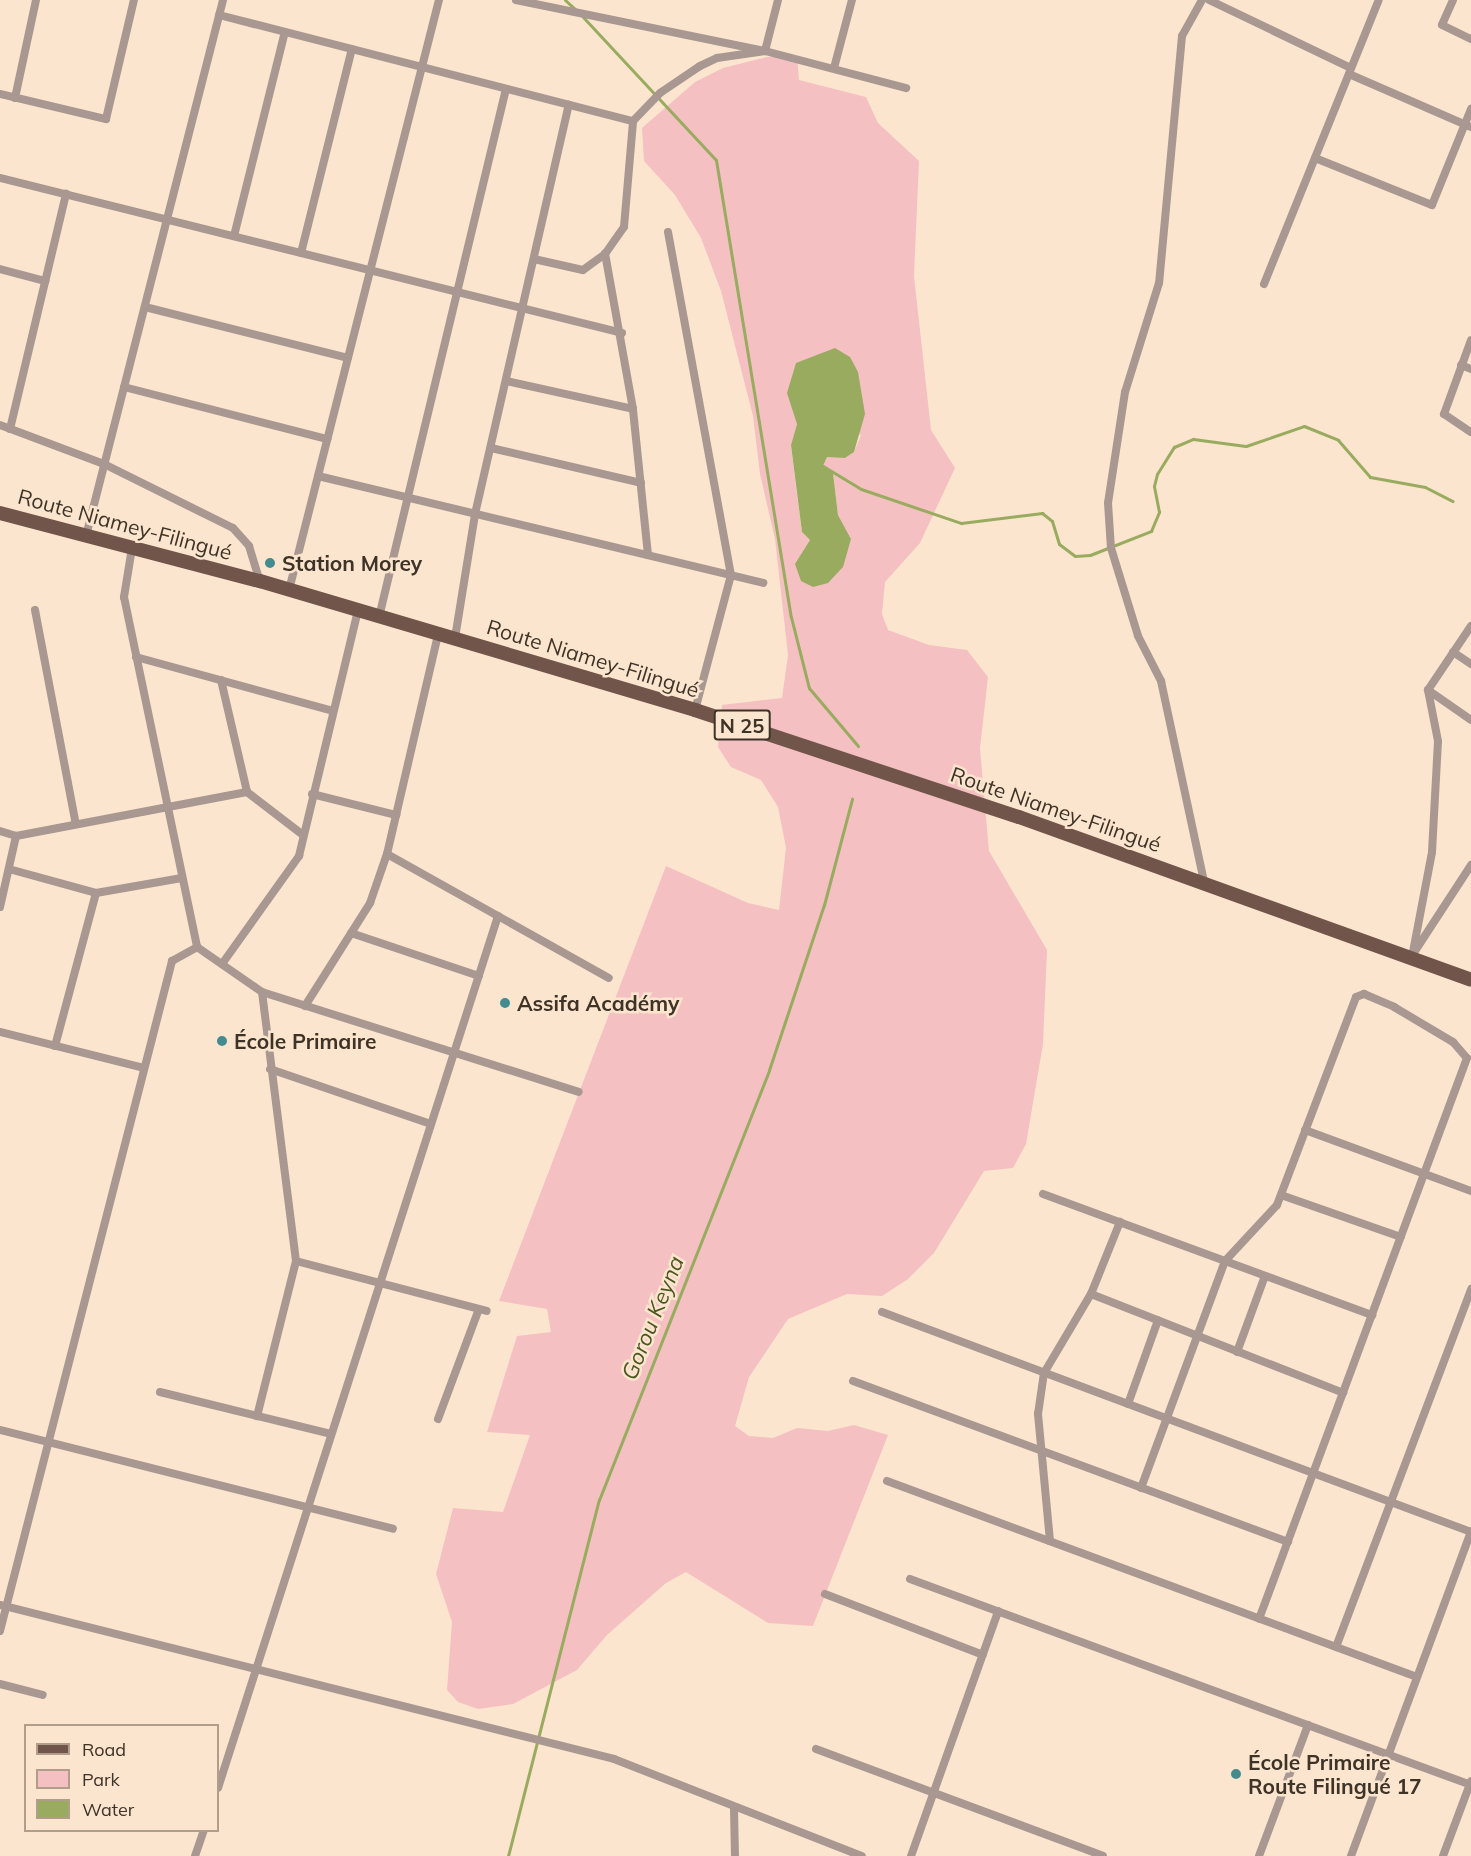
<!DOCTYPE html>
<meta charset="utf-8">
<style>
body{margin:0}
#map{position:relative;width:1471px;height:1856px;overflow:hidden;background:#fce5ce;font-family:Mulish,sans-serif}
div>[style]{position:absolute}
.green>*{inset:0;background:#f4c0c2}
.water>*{inset:0;background:#98ab5f}
.stream>*{height:3px;margin:-1.5px;padding:0 1.5px;transform-origin:1.5px;border-radius:1.5px;background:#98ab5f}
.minor>*{height:8px;margin:-4px;padding:0 4px;transform-origin:4px;border-radius:4px;background:#a99891}
.primary>*{height:14px;margin:-7px;padding:0 7px;transform-origin:7px;border-radius:7px;background:#72554a}
.dots>*{width:16px;height:16px;translate:-50% -50%;box-sizing:border-box;border:3px solid #fce5ce;border-radius:50%}
span{translate:-50% -50%;white-space:nowrap;text-align:center;line-height:1.15;-webkit-text-stroke:5px #fce5ce;paint-order:stroke}
.shield-label span{padding:2px 4px;background:#fce5ce;border:2px solid;border-radius:4px;-webkit-text-stroke-width:0}
.shield-label{font-size:20px;color:#3e3327;font-weight:700}
.street-label{font-size:21px;color:#3e3327}
.poi-label{font-size:21px;color:#3e3327;font-weight:700}
.left{translate:0 -50%;text-align:left}
.water-label{font-size:22px;color:#49561e;font-style:italic}
.legend{position:absolute;left:24px;top:1724px;width:195px;height:108px;box-sizing:border-box;background:#fce5ce;border:2px solid #b09e8b;margin:0;padding:8px 10px;list-style:none;font-size:18px;color:#3e3327}
.legend li{display:flex;align-items:center;gap:12px;height:30px}
.legend b{width:30px;border:2px solid #b09e8b}
</style>
<div id="map">
<div class="green">
<i style="clip-path:polygon(evenodd,797px 56px,799px 80px,866px 97px,878px 123px,919px 161px,914px 276px,931px 430px,955px 468px,920px 543px,885px 582px,882px 614px,888px 630px,929px 645px,967px 650px,988px 677px,980px 748px,989px 851px,1047px 950px,1043px 1044px,1026px 1144px,1013px 1168px,984px 1171px,934px 1253px,908px 1279px,882px 1296px,847px 1294px,788px 1319px,749px 1377px,735px 1426px,749px 1436px,773px 1438px,797px 1428px,828px 1431px,854px 1425px,888px 1435px,813px 1626px,768px 1623px,686px 1572px,666px 1583px,607px 1635px,577px 1670px,513px 1704px,478px 1709px,458px 1702px,447px 1690px,452px 1622px,436px 1574px,453px 1508px,503px 1512px,530px 1435px,487px 1432px,517px 1336px,551px 1332px,547px 1309px,499px 1301px,666px 866px,748px 903px,779px 910px,786px 848px,778px 807px,761px 780px,731px 767px,718px 747px,722px 705px,782px 698px,788px 655px,775px 539px,760px 474px,753px 416px,721px 291px,701px 238px,675px 195px,644px 161px,642px 128px,695px 82px,723px 68px,767px 57px,797px 56px,797px 424px,861px 435px,854px 452px,845px 458px,827px 456px,823px 466px,833px 473px,838px 515px,851px 539px,847px 550px,802px 553px,810px 540px,802px 532px,796px 487px,791px 445px,797px 424px)"></i>
</div>
<div class="water">
<i style="clip-path:polygon(835px 348px,850px 357px,858px 372px,865px 414px,854px 452px,845px 458px,827px 457px,823px 466px,833px 473px,838px 515px,851px 539px,843px 567px,828px 583px,813px 587px,801px 581px,795px 564px,810px 540px,802px 532px,791px 445px,797px 424px,787px 393px,796px 363px)"></i>
</div>
<div class="stream">
<i style="left:565px;top:0;width:15px;rotate:42deg"></i>
<i style="left:583px;top:17px;width:195px;rotate:47.1deg"></i>
<i style="left:716px;top:160px;width:463px;rotate:80.7deg"></i>
<i style="left:791px;top:617px;width:73px;rotate:75.8deg"></i>
<i style="left:809px;top:688px;width:76px;rotate:49.8deg"></i>
<i style="left:823px;top:466px;width:44px;rotate:31.2deg"></i>
<i style="left:861px;top:489px;width:106px;rotate:18.8deg"></i>
<i style="left:961px;top:523px;width:82px;rotate:-7deg"></i>
<i style="left:1042px;top:513px;width:13px;rotate:39deg"></i>
<i style="left:1052px;top:521px;width:24px;rotate:73deg"></i>
<i style="left:1059px;top:544px;width:20px;rotate:37deg"></i>
<i style="left:1075px;top:556px;width:15px;rotate:-4deg"></i>
<i style="left:1090px;top:555px;width:66px;rotate:-21.5deg"></i>
<i style="left:1151px;top:531px;width:21px;rotate:-67deg"></i>
<i style="left:1159px;top:512px;width:26px;rotate:-101deg"></i>
<i style="left:1154px;top:486px;width:12px;rotate:-76deg"></i>
<i style="left:1157px;top:474px;width:32px;rotate:-58deg"></i>
<i style="left:1174px;top:447px;width:21px;rotate:-23deg"></i>
<i style="left:1193px;top:439px;width:53px;rotate:7.5deg"></i>
<i style="left:1246px;top:446px;width:61px;rotate:-19deg"></i>
<i style="left:1304px;top:426px;width:37px;rotate:22deg"></i>
<i style="left:1338px;top:440px;width:49px;rotate:49.1deg"></i>
<i style="left:1370px;top:477px;width:56px;rotate:10.3deg"></i>
<i style="left:1425px;top:487px;width:31px;rotate:27deg"></i>
<i style="left:508px;top:1856px;width:367px;rotate:-75.7deg"></i>
<i style="left:599px;top:1500px;width:462px;rotate:-68.4deg"></i>
<i style="left:769px;top:1070px;width:174px;rotate:-71.6deg"></i>
<i style="left:824px;top:905px;width:110px;rotate:-75.2deg"></i>
</div>
<div class="minor">
<i style="left:516px;top:0;width:254px;rotate:11.6deg"></i>
<i style="left:765px;top:51px;width:146px;rotate:14.7deg"></i>
<i style="left:1202px;top:0;width:41px;rotate:119.1deg"></i>
<i style="left:1182px;top:36px;width:248px;rotate:95.3deg"></i>
<i style="left:1159px;top:283px;width:114px;rotate:107.3deg"></i>
<i style="left:1125px;top:392px;width:112px;rotate:98.7deg"></i>
<i style="left:1108px;top:503px;width:45px;rotate:86.2deg"></i>
<i style="left:1111px;top:548px;width:92px;rotate:72.9deg"></i>
<i style="left:1138px;top:636px;width:51px;rotate:62.9deg"></i>
<i style="left:1161px;top:681px;width:206px;rotate:77.9deg"></i>
<i style="left:1209px;top:0;width:157px;rotate:25.6deg"></i>
<i style="left:1453px;top:0;width:27px;rotate:114deg"></i>
<i style="left:1442px;top:25px;width:32px;rotate:26deg"></i>
<i style="left:219px;top:15px;width:427px;rotate:14.4deg"></i>
<i style="left:834px;top:68px;width:70px;rotate:-75.2deg"></i>
<i style="left:1349px;top:74px;width:133px;rotate:23.5deg"></i>
<i style="left:0;top:94px;width:109px;rotate:13.3deg"></i>
<i style="left:106px;top:119px;width:122px;rotate:-76.8deg"></i>
<i style="left:15px;top:98px;width:100px;rotate:-77.9deg"></i>
<i style="left:1315px;top:158px;width:126px;rotate:21.9deg"></i>
<i style="left:1432px;top:205px;width:104px;rotate:-67.9deg"></i>
<i style="left:0;top:178px;width:641px;rotate:13.99deg"></i>
<i style="left:668px;top:232px;width:349px;rotate:79.6deg"></i>
<i style="left:731px;top:575px;width:140px;rotate:104.9deg"></i>
<i style="left:234px;top:236px;width:210px;rotate:-76deg"></i>
<i style="left:301px;top:253px;width:210px;rotate:-76deg"></i>
<i style="left:534px;top:259px;width:50px;rotate:12.7deg"></i>
<i style="left:583px;top:270px;width:27px;rotate:-36deg"></i>
<i style="left:0;top:269px;width:47px;rotate:14.9deg"></i>
<i style="left:1264px;top:284px;width:306px;rotate:-68deg"></i>
<i style="left:145px;top:307px;width:209px;rotate:14.1deg"></i>
<i style="left:1471px;top:340px;width:79px;rotate:110deg"></i>
<i style="left:1444px;top:414px;width:32px;rotate:34deg"></i>
<i style="left:1461px;top:365px;width:11px;rotate:22deg"></i>
<i style="left:506px;top:381px;width:130px;rotate:12.4deg"></i>
<i style="left:124px;top:387px;width:210px;rotate:14.4deg"></i>
<i style="left:0;top:425px;width:111px;rotate:20.6deg"></i>
<i style="left:104px;top:464px;width:144px;rotate:26.4deg"></i>
<i style="left:233px;top:528px;width:24px;rotate:48deg"></i>
<i style="left:249px;top:546px;width:37px;rotate:73deg"></i>
<i style="left:10px;top:429px;width:242px;rotate:-76.6deg"></i>
<i style="left:491px;top:448px;width:154px;rotate:13.1deg"></i>
<i style="left:318px;top:476px;width:458px;rotate:13.5deg"></i>
<i style="left:86px;top:536px;width:553px;rotate:-75.66deg"></i>
<i style="left:132px;top:548px;width:50px;rotate:99.3deg"></i>
<i style="left:124px;top:597px;width:358px;rotate:78.2deg"></i>
<i style="left:197px;top:947px;width:79px;rotate:34.7deg"></i>
<i style="left:262px;top:992px;width:271px;rotate:82.8deg"></i>
<i style="left:296px;top:1261px;width:160px;rotate:104.1deg"></i>
<i style="left:648px;top:555px;width:147px;rotate:-95.9deg"></i>
<i style="left:633px;top:409px;width:158px;rotate:-100.2deg"></i>
<i style="left:605px;top:254px;width:33px;rotate:-55deg"></i>
<i style="left:624px;top:227px;width:106px;rotate:-85.1deg"></i>
<i style="left:633px;top:121px;width:39px;rotate:-46deg"></i>
<i style="left:660px;top:93px;width:48px;rotate:-34deg"></i>
<i style="left:700px;top:66px;width:19px;rotate:-25deg"></i>
<i style="left:717px;top:58px;width:49px;rotate:-8.3deg"></i>
<i style="left:765px;top:51px;width:53px;rotate:-75.7deg"></i>
<i style="left:289px;top:590px;width:609px;rotate:-75.74deg"></i>
<i style="left:35px;top:610px;width:218px;rotate:79.2deg"></i>
<i style="left:379px;top:617px;width:543px;rotate:-76.48deg"></i>
<i style="left:455px;top:638px;width:126px;rotate:-80.8deg"></i>
<i style="left:475px;top:514px;width:420px;rotate:-77.1deg"></i>
<i style="left:1453px;top:652px;width:22px;rotate:34deg"></i>
<i style="left:136px;top:657px;width:204px;rotate:15.3deg"></i>
<i style="left:221px;top:680px;width:115px;rotate:76.9deg"></i>
<i style="left:247px;top:792px;width:71px;rotate:37.5deg"></i>
<i style="left:1428px;top:690px;width:52px;rotate:34.9deg"></i>
<i style="left:312px;top:794px;width:87px;rotate:14deg"></i>
<i style="left:0;top:831px;width:17px;rotate:17deg"></i>
<i style="left:16px;top:836px;width:235px;rotate:-10.8deg"></i>
<i style="left:387px;top:854px;width:254px;rotate:29.2deg"></i>
<i style="left:9px;top:869px;width:90px;rotate:15.4deg"></i>
<i style="left:96px;top:893px;width:87px;rotate:-9.9deg"></i>
<i style="left:0;top:907px;width:73px;rotate:-77.3deg"></i>
<i style="left:351px;top:933px;width:135px;rotate:18.6deg"></i>
<i style="left:1415px;top:951px;width:103px;rotate:-56.9deg"></i>
<i style="left:1412px;top:957px;width:107px;rotate:-79.2deg"></i>
<i style="left:1432px;top:852px;width:111px;rotate:-86.9deg"></i>
<i style="left:1438px;top:741px;width:52px;rotate:-101.1deg"></i>
<i style="left:1428px;top:690px;width:77px;rotate:-56.1deg"></i>
<i style="left:222px;top:964px;width:133px;rotate:-54.5deg"></i>
<i style="left:299px;top:856px;width:252px;rotate:-76.5deg"></i>
<i style="left:262px;top:992px;width:332px;rotate:17.5deg"></i>
<i style="left:305px;top:1006px;width:122px;rotate:-57.7deg"></i>
<i style="left:370px;top:903px;width:52px;rotate:-70.9deg"></i>
<i style="left:387px;top:854px;width:226px;rotate:-76.9deg"></i>
<i style="left:0;top:1032px;width:148px;rotate:14deg"></i>
<i style="left:55px;top:1046px;width:158px;rotate:-75deg"></i>
<i style="left:270px;top:1069px;width:170px;rotate:18.9deg"></i>
<i style="left:1305px;top:1130px;width:177px;rotate:20.2deg"></i>
<i style="left:1043px;top:1194px;width:351px;rotate:20.2deg"></i>
<i style="left:1281px;top:1195px;width:127px;rotate:19.3deg"></i>
<i style="left:296px;top:1261px;width:197px;rotate:14.7deg"></i>
<i style="left:1091px;top:1294px;width:271px;rotate:21.4deg"></i>
<i style="left:882px;top:1312px;width:629px;rotate:20.48deg"></i>
<i style="left:1237px;top:1352px;width:81px;rotate:-69.8deg"></i>
<i style="left:853px;top:1381px;width:464px;rotate:20.3deg"></i>
<i style="left:160px;top:1392px;width:176px;rotate:13.8deg"></i>
<i style="left:1128px;top:1404px;width:89px;rotate:-70.3deg"></i>
<i style="left:438px;top:1419px;width:117px;rotate:-69.6deg"></i>
<i style="left:0;top:1430px;width:405px;rotate:14.1deg"></i>
<i style="left:887px;top:1481px;width:565px;rotate:20.29deg"></i>
<i style="left:1141px;top:1488px;width:242px;rotate:-69.7deg"></i>
<i style="left:1225px;top:1261px;width:76px;rotate:-47.1deg"></i>
<i style="left:1277px;top:1205px;width:222px;rotate:-69.2deg"></i>
<i style="left:1356px;top:997px;width:9px;rotate:-21deg"></i>
<i style="left:1364px;top:994px;width:33px;rotate:23deg"></i>
<i style="left:1394px;top:1007px;width:69px;rotate:30.7deg"></i>
<i style="left:1453px;top:1042px;width:21px;rotate:49deg"></i>
<i style="left:1467px;top:1058px;width:598px;rotate:110.34deg"></i>
<i style="left:1050px;top:1541px;width:128px;rotate:-95.4deg"></i>
<i style="left:1038px;top:1414px;width:41px;rotate:-81.7deg"></i>
<i style="left:1044px;top:1373px;width:92px;rotate:-59.3deg"></i>
<i style="left:1091px;top:1294px;width:78px;rotate:-68.1deg"></i>
<i style="left:910px;top:1579px;width:598px;rotate:20.16deg"></i>
<i style="left:825px;top:1594px;width:169px;rotate:21.1deg"></i>
<i style="left:0;top:1605px;width:633px;rotate:14.08deg"></i>
<i style="left:614px;top:1759px;width:266px;rotate:21.4deg"></i>
<i style="left:0;top:1631px;width:692px;rotate:-75.6deg"></i>
<i style="left:172px;top:961px;width:29px;rotate:-29deg"></i>
<i style="left:1336px;top:1647px;width:383px;rotate:-69.3deg"></i>
<i style="left:0;top:1684px;width:44px;rotate:14.3deg"></i>
<i style="left:816px;top:1749px;width:306px;rotate:20.4deg"></i>
<i style="left:218px;top:1788px;width:916px;rotate:-72.2deg"></i>
<i style="left:734px;top:1809px;width:47px;rotate:88.8deg"></i>
<i style="left:195px;top:1856px;width:28px;rotate:-71deg"></i>
<i style="left:911px;top:1856px;width:260px;rotate:-70.4deg"></i>
<i style="left:1259px;top:1856px;width:140px;rotate:-69.5deg"></i>
<i style="left:1351px;top:1856px;width:346px;rotate:-69.7deg"></i>
<i style="left:1443px;top:1856px;width:80px;rotate:-69.5deg"></i>
</div>
<div class="primary">
<i style="left:0;top:513px;width:269px;rotate:14.7deg"></i>
<i style="left:260px;top:581px;width:454px;rotate:16.5deg"></i>
<i style="left:695px;top:710px;width:341px;rotate:18.3deg"></i>
<i style="left:1019px;top:817px;width:480px;rotate:19.8deg"></i>
</div>
<div class="dots">
<i style="left:270px;top:563px;background:#438b8e"></i>
<i style="left:505px;top:1003px;background:#438b8e"></i>
<i style="left:222px;top:1041px;background:#438b8e"></i>
<i style="left:1236px;top:1774px;background:#438b8e"></i>
</div>
<div class="shield-label">
<span style="left:742px;top:725px">N 25</span>
</div>
<div class="street-label">
<span style="left:125px;top:524px;rotate:15deg">Route Niamey-Filingué</span>
<span style="left:593px;top:658px;rotate:17deg">Route Niamey-Filingué</span>
<span style="left:1056px;top:809px;rotate:19deg">Route Niamey-Filingué</span>
</div>
<div class="poi-label">
<span class="left" style="left:282px;top:563px">Station Morey</span>
<span class="left" style="left:517px;top:1003px">Assifa Académy</span>
<span class="left" style="left:234px;top:1041px">École Primaire</span>
<span class="left" style="left:1248px;top:1774px">École Primaire<br>Route Filingué 17</span>
</div>
<div class="water-label">
<span style="left:653px;top:1318px;rotate:-68deg">Gorou Keyna</span>
</div>
<ul class="legend">
<li><b style="height:8px;background:#72554a"></b>Road</li>
<li><b style="height:16px;background:#f4c0c2"></b>Park</li>
<li><b style="height:16px;background:#98ab5f"></b>Water</li>
</ul>
</div>
